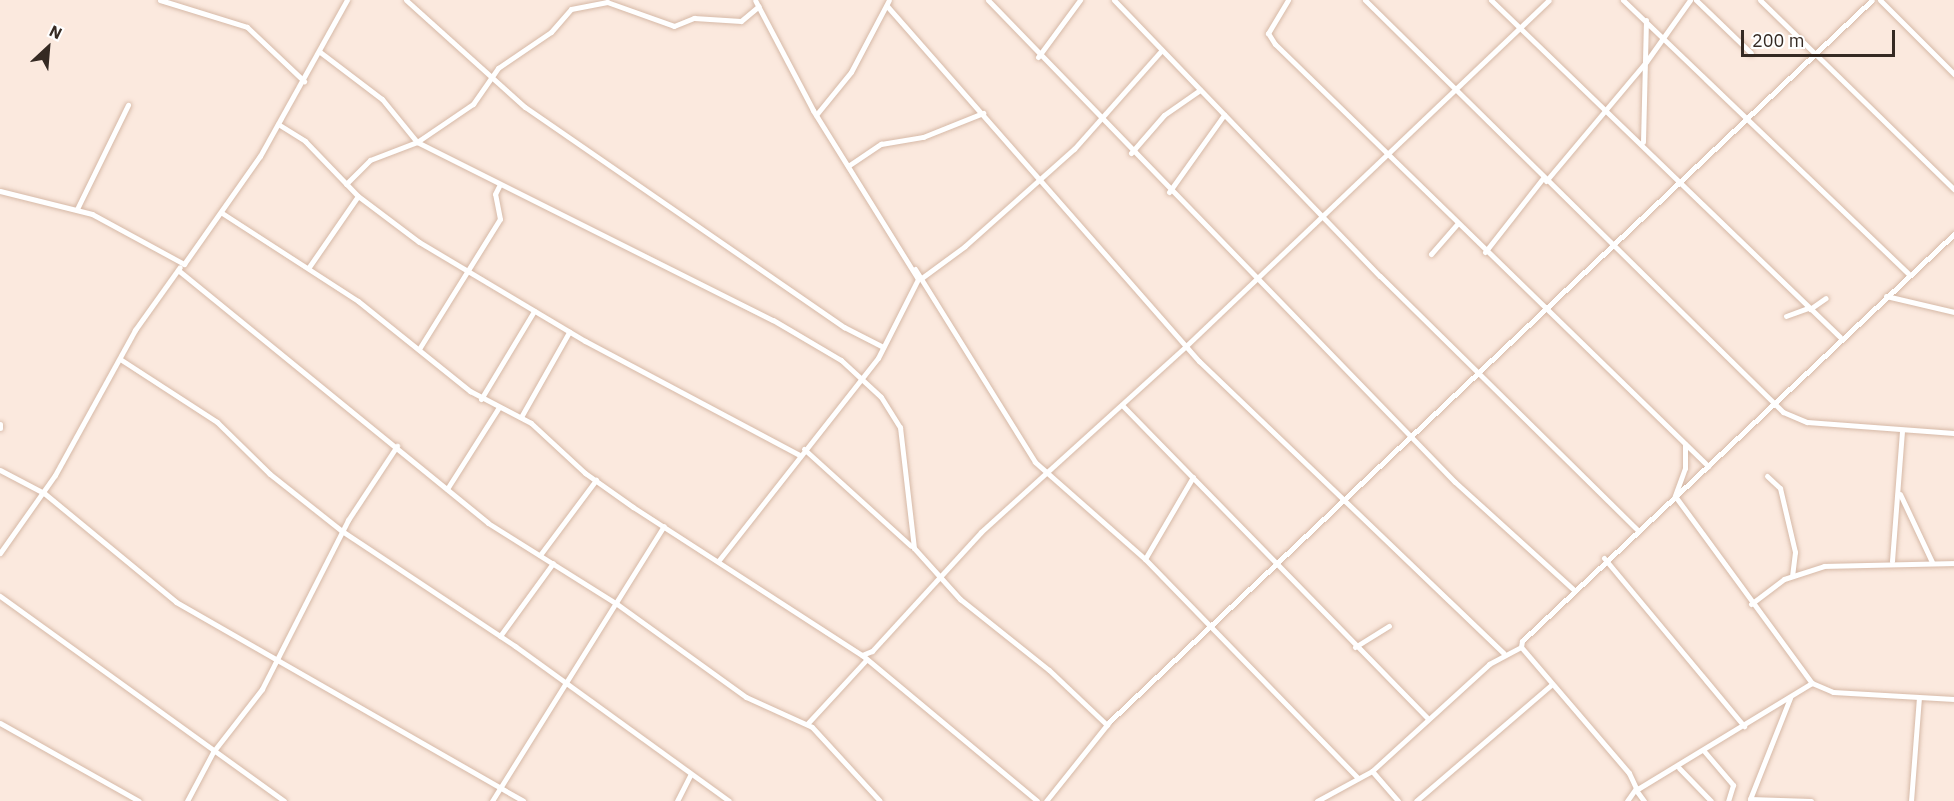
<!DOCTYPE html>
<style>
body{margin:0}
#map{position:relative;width:1954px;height:801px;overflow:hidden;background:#fbe9de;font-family:"IBM Plex Sans",sans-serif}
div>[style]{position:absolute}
.roads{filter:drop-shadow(0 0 2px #d6b9a7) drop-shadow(0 0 2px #d6b9a7)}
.minor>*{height:5px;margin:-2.5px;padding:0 2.5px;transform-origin:2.5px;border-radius:2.5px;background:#fff}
span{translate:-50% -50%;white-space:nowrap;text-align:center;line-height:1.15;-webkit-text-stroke:5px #fff;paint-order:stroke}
.north{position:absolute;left:18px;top:18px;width:60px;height:60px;-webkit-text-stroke:4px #fff;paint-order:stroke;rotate:26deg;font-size:16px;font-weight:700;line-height:24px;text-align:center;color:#352a23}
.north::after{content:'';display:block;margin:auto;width:21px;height:27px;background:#352a23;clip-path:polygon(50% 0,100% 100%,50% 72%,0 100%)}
.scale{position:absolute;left:1741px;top:30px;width:154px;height:27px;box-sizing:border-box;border:3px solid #352a23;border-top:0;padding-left:8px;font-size:18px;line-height:21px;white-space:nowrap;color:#352a23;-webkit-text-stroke:4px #fff;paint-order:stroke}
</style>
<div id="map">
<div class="roads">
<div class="minor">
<i style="left:160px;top:0;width:91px;rotate:17.2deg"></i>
<i style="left:247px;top:27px;width:79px;rotate:43.5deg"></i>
<i style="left:406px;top:0;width:160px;rotate:42deg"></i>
<i style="left:525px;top:107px;width:388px;rotate:34.6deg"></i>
<i style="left:844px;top:327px;width:44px;rotate:27.1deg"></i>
<i style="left:988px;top:0;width:671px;rotate:45.91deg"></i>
<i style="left:1455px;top:482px;width:159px;rotate:42.2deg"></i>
<i style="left:1114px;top:0;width:383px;rotate:46.1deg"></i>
<i style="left:1380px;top:276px;width:361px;rotate:44.6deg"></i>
<i style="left:1288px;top:0;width:39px;rotate:121deg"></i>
<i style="left:1268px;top:33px;width:13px;rotate:58deg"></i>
<i style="left:1275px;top:44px;width:605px;rotate:44.26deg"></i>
<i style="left:1365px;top:0;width:587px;rotate:44.59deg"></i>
<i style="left:1783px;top:412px;width:26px;rotate:23deg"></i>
<i style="left:1807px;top:422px;width:147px;rotate:4.3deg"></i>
<i style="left:1491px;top:0;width:485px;rotate:44deg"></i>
<i style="left:1623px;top:0;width:395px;rotate:43.8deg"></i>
<i style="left:1696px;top:0;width:76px;rotate:43.9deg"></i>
<i style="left:1760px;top:0;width:271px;rotate:44.3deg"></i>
<i style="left:1880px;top:0;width:105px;rotate:45deg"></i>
<i style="left:887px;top:6px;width:473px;rotate:48.7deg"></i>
<i style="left:1199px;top:361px;width:422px;rotate:43.8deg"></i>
<i style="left:320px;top:52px;width:78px;rotate:37.2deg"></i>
<i style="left:382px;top:99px;width:55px;rotate:50.9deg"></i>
<i style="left:417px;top:142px;width:398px;rotate:26.6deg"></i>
<i style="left:773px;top:320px;width:79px;rotate:30.5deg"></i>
<i style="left:841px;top:360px;width:54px;rotate:42.8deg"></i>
<i style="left:881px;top:397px;width:36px;rotate:58deg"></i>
<i style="left:900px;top:427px;width:122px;rotate:83.4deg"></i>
<i style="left:914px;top:548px;width:69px;rotate:48deg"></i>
<i style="left:960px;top:599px;width:114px;rotate:38.6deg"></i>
<i style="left:1049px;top:670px;width:80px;rotate:43.5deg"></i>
<i style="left:1038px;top:57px;width:71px;rotate:-53.6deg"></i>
<i style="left:816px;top:115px;width:55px;rotate:-50.9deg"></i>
<i style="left:851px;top:72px;width:81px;rotate:-62.2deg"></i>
<i style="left:278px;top:124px;width:32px;rotate:32deg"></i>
<i style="left:305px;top:141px;width:76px;rotate:46.1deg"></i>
<i style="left:358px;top:196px;width:76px;rotate:37deg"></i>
<i style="left:419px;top:242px;width:193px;rotate:30.8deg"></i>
<i style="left:585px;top:341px;width:242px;rotate:28deg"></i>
<i style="left:1643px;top:142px;width:122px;rotate:-88.6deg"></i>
<i style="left:1131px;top:153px;width:50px;rotate:-49deg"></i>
<i style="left:1164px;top:115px;width:44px;rotate:-34.8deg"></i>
<i style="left:848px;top:166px;width:40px;rotate:-34deg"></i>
<i style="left:881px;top:144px;width:43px;rotate:-9.5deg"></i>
<i style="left:923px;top:137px;width:65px;rotate:-21.8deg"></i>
<i style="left:1546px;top:181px;width:155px;rotate:-50deg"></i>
<i style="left:1646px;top:62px;width:76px;rotate:-54.6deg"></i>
<i style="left:346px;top:184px;width:34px;rotate:-45deg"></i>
<i style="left:370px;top:160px;width:50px;rotate:-21deg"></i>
<i style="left:417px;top:142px;width:68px;rotate:-34.2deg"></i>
<i style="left:473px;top:104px;width:44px;rotate:-55.2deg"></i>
<i style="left:498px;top:68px;width:64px;rotate:-34.2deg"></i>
<i style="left:551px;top:32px;width:30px;rotate:-49deg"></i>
<i style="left:571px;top:9px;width:37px;rotate:-11deg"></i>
<i style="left:607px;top:2px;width:71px;rotate:19.7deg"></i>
<i style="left:674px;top:26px;width:22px;rotate:-22deg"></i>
<i style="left:694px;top:18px;width:47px;rotate:3.7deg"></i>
<i style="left:741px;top:21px;width:23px;rotate:-40deg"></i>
<i style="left:0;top:191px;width:95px;rotate:14deg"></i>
<i style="left:92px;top:214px;width:105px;rotate:28.5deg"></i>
<i style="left:184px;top:264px;width:132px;rotate:-54.9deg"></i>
<i style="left:260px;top:156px;width:179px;rotate:-60.9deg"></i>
<i style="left:1169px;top:192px;width:95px;rotate:-54.5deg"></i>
<i style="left:77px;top:209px;width:116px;rotate:-63.9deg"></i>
<i style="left:222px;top:213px;width:162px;rotate:32.9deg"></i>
<i style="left:358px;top:301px;width:144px;rotate:38.8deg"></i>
<i style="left:470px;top:391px;width:69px;rotate:27.7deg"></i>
<i style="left:531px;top:423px;width:74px;rotate:42.8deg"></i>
<i style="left:585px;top:473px;width:59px;rotate:35.3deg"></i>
<i style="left:633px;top:507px;width:273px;rotate:32.9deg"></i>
<i style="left:862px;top:655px;width:228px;rotate:39.8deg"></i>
<i style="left:1485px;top:252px;width:94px;rotate:-51.9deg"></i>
<i style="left:1431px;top:254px;width:40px;rotate:-49deg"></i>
<i style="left:309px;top:267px;width:86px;rotate:-55.4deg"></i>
<i style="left:915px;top:269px;width:227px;rotate:58.1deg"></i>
<i style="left:1035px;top:462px;width:147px;rotate:41.4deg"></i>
<i style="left:1145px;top:559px;width:304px;rotate:45.8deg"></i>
<i style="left:178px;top:270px;width:400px;rotate:39.2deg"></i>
<i style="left:488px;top:523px;width:152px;rotate:32.1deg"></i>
<i style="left:617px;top:604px;width:159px;rotate:35.8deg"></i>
<i style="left:746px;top:697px;width:72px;rotate:24.4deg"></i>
<i style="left:812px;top:727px;width:100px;rotate:47.4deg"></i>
<i style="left:923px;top:277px;width:52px;rotate:-36.4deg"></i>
<i style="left:965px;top:246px;width:146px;rotate:-41.7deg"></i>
<i style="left:1074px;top:149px;width:132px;rotate:-48.4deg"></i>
<i style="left:1886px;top:296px;width:70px;rotate:13.2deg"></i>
<i style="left:1810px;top:309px;width:19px;rotate:-35deg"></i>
<i style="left:1786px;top:316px;width:23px;rotate:-20deg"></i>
<i style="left:419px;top:349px;width:153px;rotate:-58.1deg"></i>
<i style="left:500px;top:219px;width:25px;rotate:-101deg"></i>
<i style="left:495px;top:194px;width:11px;rotate:-63deg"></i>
<i style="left:120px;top:359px;width:116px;rotate:33deg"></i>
<i style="left:217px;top:422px;width:74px;rotate:44.5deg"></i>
<i style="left:270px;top:474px;width:92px;rotate:38.4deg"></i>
<i style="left:342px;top:531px;width:208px;rotate:33.6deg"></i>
<i style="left:515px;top:646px;width:264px;rotate:35.9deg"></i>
<i style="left:481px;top:399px;width:103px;rotate:-58.9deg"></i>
<i style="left:1122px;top:405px;width:437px;rotate:45.7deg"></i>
<i style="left:521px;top:417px;width:98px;rotate:-60.5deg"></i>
<i style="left:0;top:424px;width:4px;rotate:90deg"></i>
<i style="left:1685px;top:444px;width:24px;rotate:90deg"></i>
<i style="left:1685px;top:468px;width:30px;rotate:110deg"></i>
<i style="left:1675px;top:496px;width:232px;rotate:53.8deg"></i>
<i style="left:1812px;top:683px;width:23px;rotate:23deg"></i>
<i style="left:1833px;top:692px;width:121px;rotate:3.3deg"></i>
<i style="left:804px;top:449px;width:144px;rotate:42.2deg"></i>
<i style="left:0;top:470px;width:50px;rotate:27.6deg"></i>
<i style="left:44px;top:493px;width:171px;rotate:39.5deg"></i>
<i style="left:176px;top:602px;width:400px;rotate:29.8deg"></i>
<i style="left:1767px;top:476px;width:18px;rotate:43deg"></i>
<i style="left:1780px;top:488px;width:66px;rotate:76.8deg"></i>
<i style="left:1795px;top:552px;width:24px;rotate:97deg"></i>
<i style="left:447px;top:489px;width:97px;rotate:-57.6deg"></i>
<i style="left:1900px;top:494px;width:75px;rotate:64.8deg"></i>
<i style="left:0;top:553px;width:95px;rotate:-54.8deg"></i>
<i style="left:55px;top:475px;width:166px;rotate:-61.1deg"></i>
<i style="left:135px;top:330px;width:77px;rotate:-54.5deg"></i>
<i style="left:540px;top:555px;width:94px;rotate:-53.3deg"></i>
<i style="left:1604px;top:558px;width:219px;rotate:50.2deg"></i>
<i style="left:1145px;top:559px;width:95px;rotate:-59.7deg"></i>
<i style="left:719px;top:560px;width:257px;rotate:-51.8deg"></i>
<i style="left:878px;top:358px;width:89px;rotate:-63.1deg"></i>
<i style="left:918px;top:279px;width:199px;rotate:-121.9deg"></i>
<i style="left:813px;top:110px;width:124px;rotate:-117.8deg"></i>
<i style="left:1892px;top:561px;width:130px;rotate:-85.6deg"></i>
<i style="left:0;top:596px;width:350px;rotate:35.8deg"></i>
<i style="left:1751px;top:604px;width:41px;rotate:-37.1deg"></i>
<i style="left:1784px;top:579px;width:42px;rotate:-18deg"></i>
<i style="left:1824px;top:566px;width:130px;rotate:-1.3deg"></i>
<i style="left:500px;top:636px;width:90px;rotate:-54deg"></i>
<i style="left:1355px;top:647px;width:40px;rotate:-32deg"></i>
<i style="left:862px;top:655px;width:11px;rotate:-22deg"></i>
<i style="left:872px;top:651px;width:161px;rotate:-47.5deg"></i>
<i style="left:981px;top:532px;width:277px;rotate:-42.2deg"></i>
<i style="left:1186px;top:346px;width:501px;rotate:-43.63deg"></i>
<i style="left:0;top:723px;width:159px;rotate:29.3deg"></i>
<i style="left:807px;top:724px;width:88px;rotate:-47.3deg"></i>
<i style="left:1704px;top:751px;width:45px;rotate:49.5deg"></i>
<i style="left:1733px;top:785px;width:17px;rotate:107deg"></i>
<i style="left:1679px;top:768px;width:46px;rotate:45.9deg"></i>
<i style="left:1372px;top:771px;width:40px;rotate:49deg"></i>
<i style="left:1750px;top:799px;width:109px;rotate:-68.4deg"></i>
<i style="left:1750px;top:799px;width:61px;rotate:1.9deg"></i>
<i style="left:187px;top:801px;width:55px;rotate:-62deg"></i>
<i style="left:213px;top:752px;width:80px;rotate:-52.1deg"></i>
<i style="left:262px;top:689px;width:190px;rotate:-63deg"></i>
<i style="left:348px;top:520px;width:89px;rotate:-56.5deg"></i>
<i style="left:492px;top:801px;width:324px;rotate:-58deg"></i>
<i style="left:677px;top:801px;width:29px;rotate:-63deg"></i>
<i style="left:1046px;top:801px;width:101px;rotate:-51.4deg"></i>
<i style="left:1109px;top:722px;width:1050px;rotate:-43.42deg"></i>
<i style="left:1317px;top:801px;width:63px;rotate:-28.6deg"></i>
<i style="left:1372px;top:771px;width:159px;rotate:-42.4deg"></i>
<i style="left:1489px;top:664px;width:36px;rotate:-28deg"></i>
<i style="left:1416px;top:801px;width:179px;rotate:-40.7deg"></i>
<i style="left:1627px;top:801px;width:16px;rotate:-55deg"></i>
<i style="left:1636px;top:788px;width:17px;rotate:-115deg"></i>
<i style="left:1629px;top:773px;width:166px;rotate:-130.6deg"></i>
<i style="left:1521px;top:647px;width:6px;rotate:-81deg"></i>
<i style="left:1522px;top:641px;width:594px;rotate:-43.29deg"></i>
<i style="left:1644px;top:801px;width:14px;rotate:-126deg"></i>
<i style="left:1636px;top:790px;width:206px;rotate:-31.3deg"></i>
<i style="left:1911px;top:801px;width:103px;rotate:-85.6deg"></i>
</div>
</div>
<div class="north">N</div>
<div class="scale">200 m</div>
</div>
